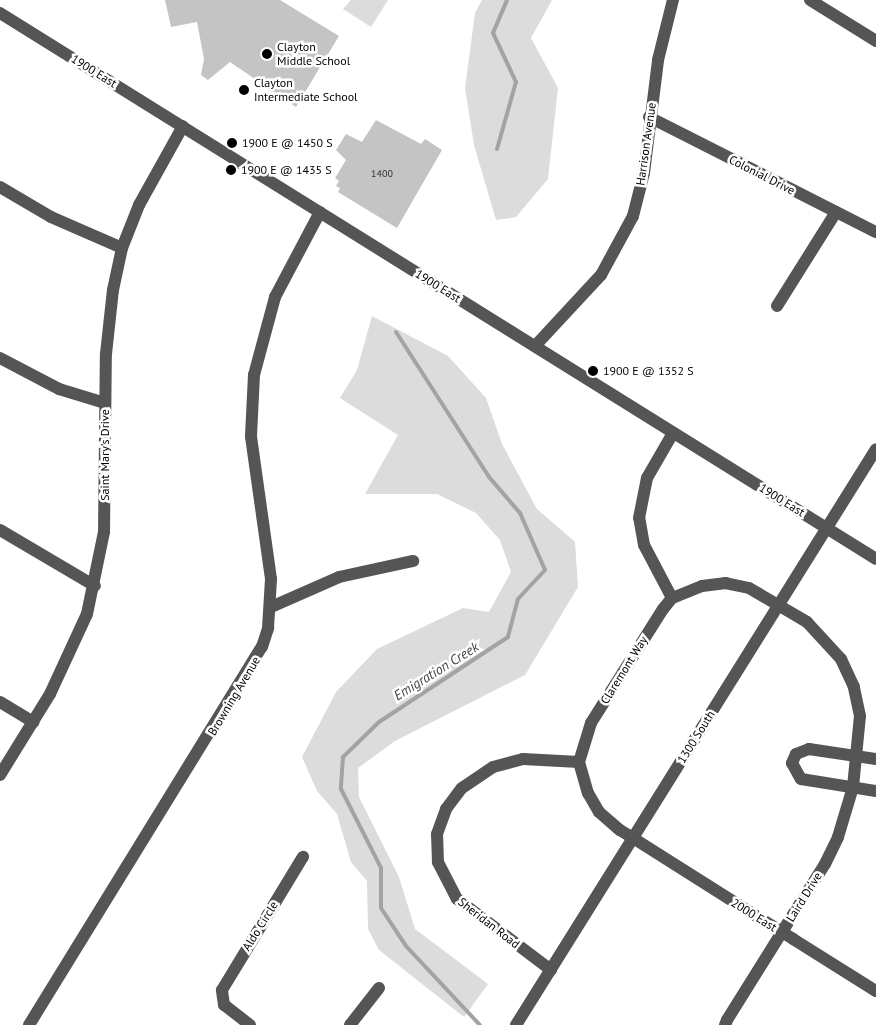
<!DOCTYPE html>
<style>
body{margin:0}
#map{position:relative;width:876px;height:1025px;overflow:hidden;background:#fff;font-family:"PT Sans",sans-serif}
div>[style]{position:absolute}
.green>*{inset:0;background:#dcdcdc}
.stream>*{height:4px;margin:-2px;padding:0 2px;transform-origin:2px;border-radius:2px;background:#a3a3a3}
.building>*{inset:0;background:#c4c4c4}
.minor>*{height:12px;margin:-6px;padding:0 6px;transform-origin:6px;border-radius:6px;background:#555}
.dots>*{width:14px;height:14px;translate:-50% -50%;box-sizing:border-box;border:2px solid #fff;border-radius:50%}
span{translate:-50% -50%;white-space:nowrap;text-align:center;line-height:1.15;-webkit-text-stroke:5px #fff;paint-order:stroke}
.number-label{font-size:10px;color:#313131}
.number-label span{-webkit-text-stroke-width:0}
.poi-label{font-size:12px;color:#000}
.left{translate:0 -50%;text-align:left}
.street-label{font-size:12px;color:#000}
.water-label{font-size:14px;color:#444;font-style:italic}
</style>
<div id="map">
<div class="green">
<i style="clip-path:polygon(351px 0,388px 0,371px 27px,343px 9px)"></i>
<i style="clip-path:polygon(482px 0,552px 0,531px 38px,558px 88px,548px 179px,516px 217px,496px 220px,474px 145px,465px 88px,475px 13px)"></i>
<i style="clip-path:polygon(372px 316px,448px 356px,486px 398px,502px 444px,537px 509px,575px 542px,578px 587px,525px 675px,395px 741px,358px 768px,359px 797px,399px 877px,415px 929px,488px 984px,464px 1017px,379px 950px,368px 929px,367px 881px,351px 862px,337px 814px,317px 791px,302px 757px,336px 692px,377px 649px,463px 608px,489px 612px,511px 572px,500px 540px,476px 513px,437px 494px,365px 494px,398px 435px,340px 398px,357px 370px)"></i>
</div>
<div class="stream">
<i style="left:497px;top:149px;width:70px;rotate:-74.2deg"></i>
<i style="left:516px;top:82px;width:54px;rotate:-115.1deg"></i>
<i style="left:493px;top:33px;width:36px;rotate:-67deg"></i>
<i style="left:396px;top:332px;width:172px;rotate:57.3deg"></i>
<i style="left:489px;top:477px;width:48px;rotate:49.3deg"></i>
<i style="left:520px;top:513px;width:62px;rotate:66.3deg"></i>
<i style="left:545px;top:570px;width:40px;rotate:133deg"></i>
<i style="left:518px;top:599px;width:39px;rotate:105deg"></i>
<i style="left:508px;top:637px;width:154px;rotate:146.6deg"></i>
<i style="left:379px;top:722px;width:50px;rotate:135.8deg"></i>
<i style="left:343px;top:757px;width:32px;rotate:94deg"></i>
<i style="left:341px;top:789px;width:89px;rotate:63.1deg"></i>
<i style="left:381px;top:868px;width:40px;rotate:90deg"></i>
<i style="left:381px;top:908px;width:45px;rotate:56.7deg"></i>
<i style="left:406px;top:946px;width:108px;rotate:46.9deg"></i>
</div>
<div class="building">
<i style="clip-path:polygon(165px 0,280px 0,339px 36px,296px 107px,230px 62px,208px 80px,201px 75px,204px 59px,197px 22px,171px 27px)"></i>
<i style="clip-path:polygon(376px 120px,421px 144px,425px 139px,442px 150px,397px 228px,338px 192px,340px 188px,336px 186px,339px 181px,335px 178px,346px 160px,336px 150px,346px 134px,362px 142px)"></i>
</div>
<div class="minor">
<i style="left:810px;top:0;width:78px;rotate:31.8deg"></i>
<i style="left:0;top:13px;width:1032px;rotate:31.93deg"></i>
<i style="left:649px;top:117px;width:254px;rotate:26.9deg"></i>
<i style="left:0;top:187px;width:59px;rotate:30.5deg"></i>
<i style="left:51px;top:217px;width:77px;rotate:23.6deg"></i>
<i style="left:777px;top:306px;width:111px;rotate:-57.9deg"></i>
<i style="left:535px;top:346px;width:97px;rotate:-47.1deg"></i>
<i style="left:601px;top:275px;width:67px;rotate:-61.5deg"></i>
<i style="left:633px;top:216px;width:44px;rotate:-75.7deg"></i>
<i style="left:644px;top:173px;width:114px;rotate:-82.9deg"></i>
<i style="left:658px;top:60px;width:62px;rotate:-76deg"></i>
<i style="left:0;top:358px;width:67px;rotate:27.7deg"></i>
<i style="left:59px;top:389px;width:48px;rotate:16.9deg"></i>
<i style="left:0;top:530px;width:110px;rotate:30.5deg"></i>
<i style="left:672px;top:598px;width:60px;rotate:-117.8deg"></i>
<i style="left:644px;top:545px;width:27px;rotate:-100deg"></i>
<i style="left:639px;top:518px;width:41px;rotate:-78.7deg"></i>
<i style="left:647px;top:478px;width:52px;rotate:-60deg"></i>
<i style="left:271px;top:607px;width:74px;rotate:-23.8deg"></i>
<i style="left:339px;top:577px;width:76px;rotate:-12.2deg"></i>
<i style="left:0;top:702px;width:39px;rotate:31deg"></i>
<i style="left:876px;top:759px;width:68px;rotate:-171.5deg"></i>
<i style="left:809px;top:749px;width:14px;rotate:159deg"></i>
<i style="left:796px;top:754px;width:10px;rotate:114deg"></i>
<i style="left:792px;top:763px;width:18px;rotate:61deg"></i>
<i style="left:801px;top:779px;width:76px;rotate:9.1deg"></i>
<i style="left:0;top:775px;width:95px;rotate:-58.3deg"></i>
<i style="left:50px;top:694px;width:88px;rotate:-65.2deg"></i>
<i style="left:87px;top:614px;width:84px;rotate:-78.3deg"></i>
<i style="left:104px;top:532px;width:178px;rotate:-89.4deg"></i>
<i style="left:106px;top:354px;width:64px;rotate:-83.8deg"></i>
<i style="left:113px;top:290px;width:43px;rotate:-77.9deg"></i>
<i style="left:122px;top:248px;width:46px;rotate:-68.4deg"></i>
<i style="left:139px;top:205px;width:90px;rotate:-60.9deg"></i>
<i style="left:551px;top:970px;width:118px;rotate:-142.9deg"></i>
<i style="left:457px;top:899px;width:42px;rotate:-117.2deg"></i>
<i style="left:438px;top:862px;width:28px;rotate:-92deg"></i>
<i style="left:437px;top:834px;width:27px;rotate:-70deg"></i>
<i style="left:446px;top:809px;width:26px;rotate:-53deg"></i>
<i style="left:462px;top:788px;width:37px;rotate:-34deg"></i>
<i style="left:493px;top:767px;width:31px;rotate:-15deg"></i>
<i style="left:523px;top:759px;width:56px;rotate:3.1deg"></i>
<i style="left:29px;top:1025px;width:444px;rotate:-58.4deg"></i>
<i style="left:262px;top:647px;width:20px;rotate:-72deg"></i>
<i style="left:268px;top:628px;width:49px;rotate:-86.5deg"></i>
<i style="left:271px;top:579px;width:144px;rotate:-98deg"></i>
<i style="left:251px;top:436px;width:61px;rotate:-87.2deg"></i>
<i style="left:254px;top:375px;width:81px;rotate:-74.9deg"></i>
<i style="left:275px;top:297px;width:96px;rotate:-62.1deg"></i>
<i style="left:250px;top:1025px;width:33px;rotate:-142deg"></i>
<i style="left:224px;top:1005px;width:15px;rotate:-98deg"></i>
<i style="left:222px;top:990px;width:156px;rotate:-58.7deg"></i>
<i style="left:350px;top:1025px;width:47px;rotate:-51.9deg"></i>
<i style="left:516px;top:1025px;width:679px;rotate:-57.99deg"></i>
<i style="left:725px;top:1025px;width:5px;rotate:-68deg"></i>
<i style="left:727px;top:1020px;width:104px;rotate:-58deg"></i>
<i style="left:782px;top:932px;width:80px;rotate:-57.7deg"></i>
<i style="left:825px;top:864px;width:30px;rotate:-64deg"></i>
<i style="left:838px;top:837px;width:52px;rotate:-73.3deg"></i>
<i style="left:853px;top:787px;width:71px;rotate:-84.4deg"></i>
<i style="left:860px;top:716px;width:30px;rotate:-102deg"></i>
<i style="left:854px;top:687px;width:31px;rotate:-115deg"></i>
<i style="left:841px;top:659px;width:50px;rotate:-132.6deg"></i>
<i style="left:807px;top:622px;width:67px;rotate:-149.6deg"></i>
<i style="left:749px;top:588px;width:24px;rotate:-168deg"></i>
<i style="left:726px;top:583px;width:24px;rotate:173deg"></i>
<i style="left:702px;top:586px;width:32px;rotate:158deg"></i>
<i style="left:672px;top:598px;width:14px;rotate:129deg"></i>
<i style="left:663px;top:609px;width:135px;rotate:122.3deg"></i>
<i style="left:591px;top:723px;width:41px;rotate:107.1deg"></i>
<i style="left:579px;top:762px;width:32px;rotate:74deg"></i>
<i style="left:588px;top:793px;width:22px;rotate:60deg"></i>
<i style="left:599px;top:812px;width:28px;rotate:41deg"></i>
<i style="left:620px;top:830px;width:15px;rotate:32deg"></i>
<i style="left:633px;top:838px;width:165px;rotate:32.3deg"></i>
<i style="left:772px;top:926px;width:12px;rotate:31deg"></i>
<i style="left:782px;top:932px;width:13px;rotate:32deg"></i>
<i style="left:793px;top:939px;width:98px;rotate:32.1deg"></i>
</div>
<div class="dots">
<i style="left:267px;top:54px;background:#000"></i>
<i style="left:244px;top:90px;background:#000"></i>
<i style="left:232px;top:143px;background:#000"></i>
<i style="left:231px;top:170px;background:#000"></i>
<i style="left:593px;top:371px;background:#000"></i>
</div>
<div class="number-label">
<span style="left:382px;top:174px">1400</span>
</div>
<div class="poi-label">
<span class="left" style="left:277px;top:54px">Clayton<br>Middle School</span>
<span class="left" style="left:254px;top:90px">Clayton<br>Intermediate School</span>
<span class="left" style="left:242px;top:143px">1900 E @ 1450 S</span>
<span class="left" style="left:241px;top:170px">1900 E @ 1435 S</span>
<span class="left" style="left:603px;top:371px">1900 E @ 1352 S</span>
</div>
<div class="street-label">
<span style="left:94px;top:71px;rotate:32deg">1900 East</span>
<span style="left:646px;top:144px;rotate:-82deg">Harrison Avenue</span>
<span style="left:762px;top:175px;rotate:27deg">Colonial Drive</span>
<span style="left:438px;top:286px;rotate:32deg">1900 East</span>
<span style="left:105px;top:455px;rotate:-90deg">Saint Mary's Drive</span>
<span style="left:782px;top:500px;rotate:32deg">1900 East</span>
<span style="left:624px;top:670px;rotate:-58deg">Claremont Way</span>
<span style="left:234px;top:696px;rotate:-59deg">Browning Avenue</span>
<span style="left:696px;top:737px;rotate:-58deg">1300 South</span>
<span style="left:804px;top:897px;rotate:-58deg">Laird Drive</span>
<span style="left:754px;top:915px;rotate:32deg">2000 East</span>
<span style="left:489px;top:923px;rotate:38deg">Sheridan Road</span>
<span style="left:260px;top:926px;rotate:-58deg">Aldo Circle</span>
</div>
<div class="water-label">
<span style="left:436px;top:671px;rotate:-32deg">Emigration Creek</span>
</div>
</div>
